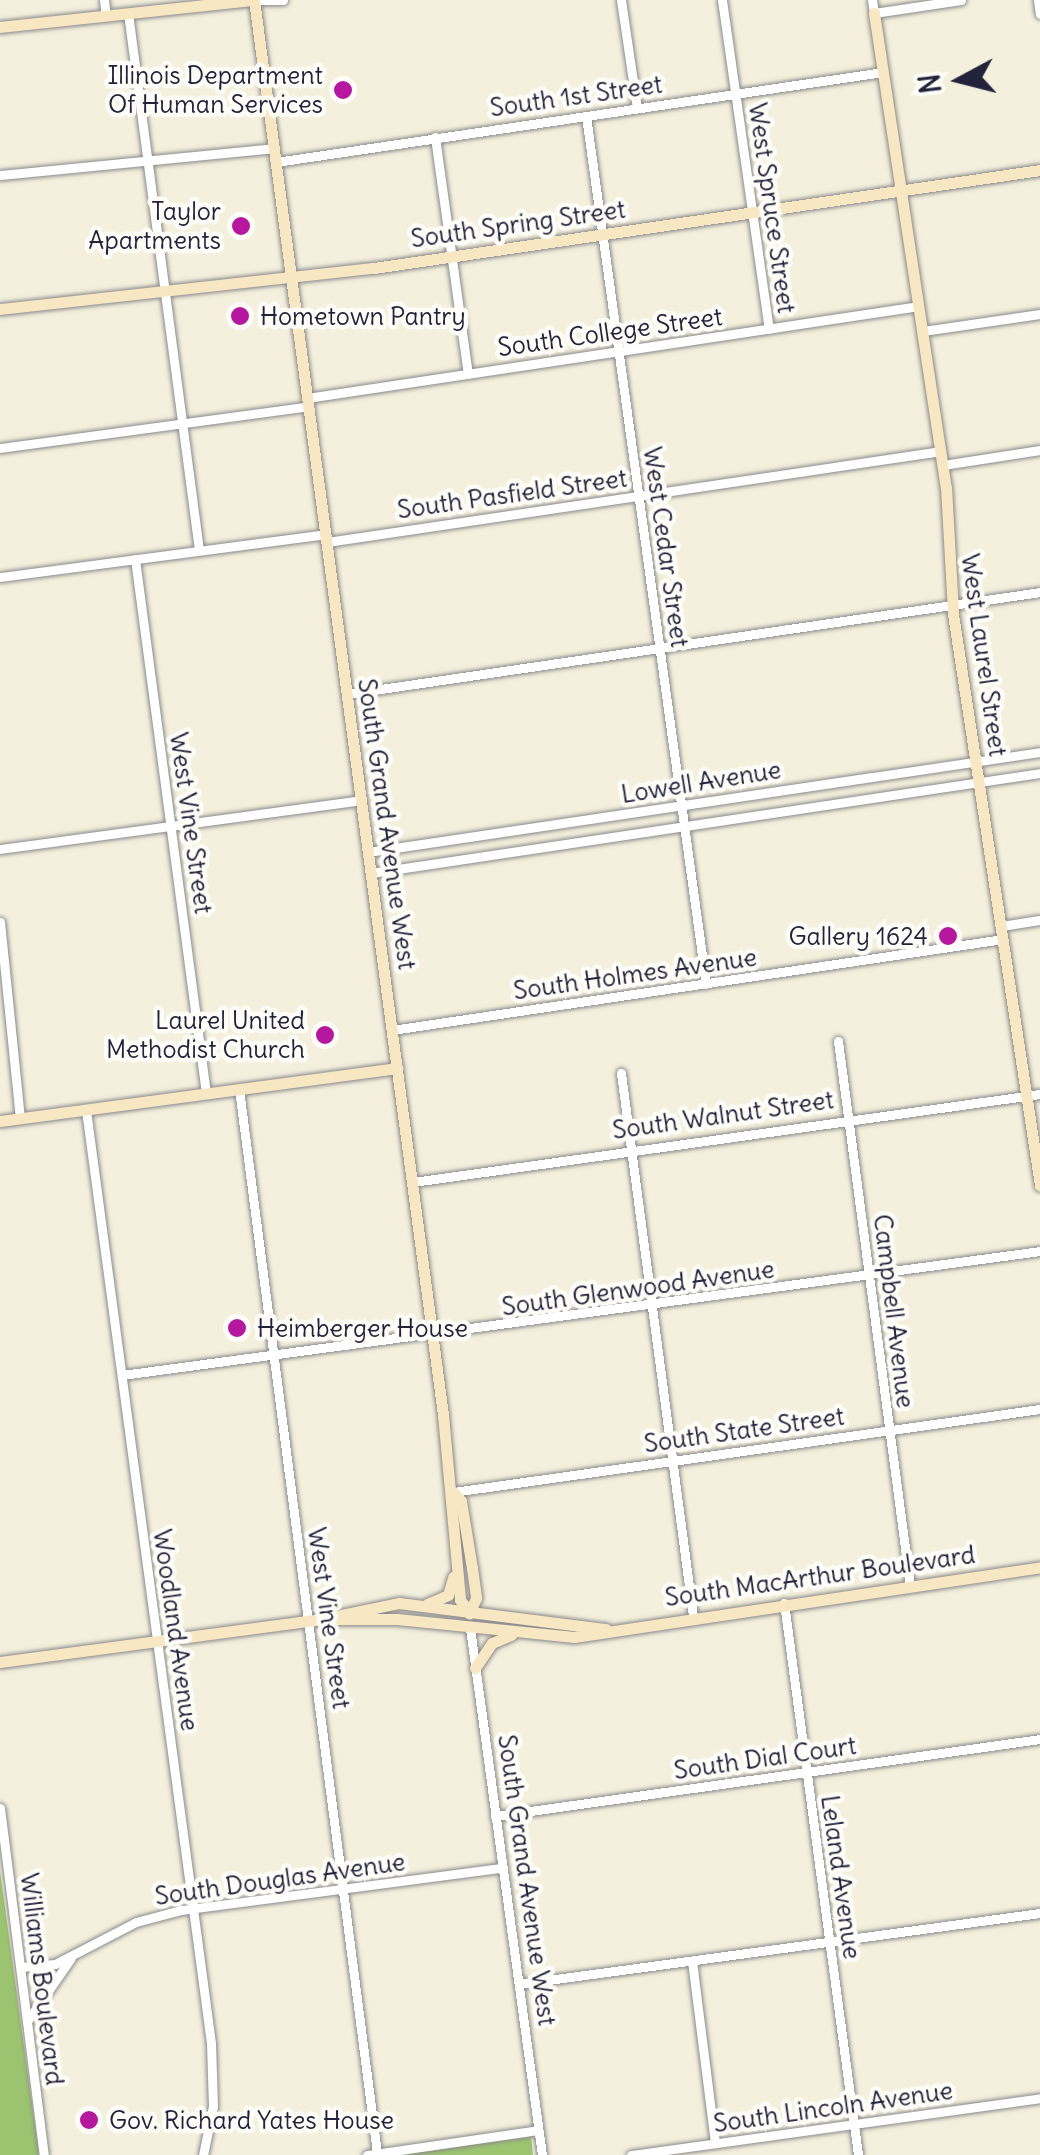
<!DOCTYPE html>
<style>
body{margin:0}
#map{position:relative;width:1040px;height:2155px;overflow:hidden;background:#f4f0dd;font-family:Delius,sans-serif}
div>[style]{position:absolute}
.green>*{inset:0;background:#9cc470}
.roads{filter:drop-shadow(0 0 2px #8b898c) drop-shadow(0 0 2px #8b898c)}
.street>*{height:9px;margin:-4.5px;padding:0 4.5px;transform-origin:4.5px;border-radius:4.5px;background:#fff}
.secondary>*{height:11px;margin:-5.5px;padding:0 5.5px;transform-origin:5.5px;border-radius:5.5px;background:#f8e7c3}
.dots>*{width:28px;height:28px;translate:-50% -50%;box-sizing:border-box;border:5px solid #fdfcf7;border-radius:50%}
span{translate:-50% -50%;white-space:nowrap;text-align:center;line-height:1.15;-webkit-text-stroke:9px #fdfcf7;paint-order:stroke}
.poi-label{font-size:25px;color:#22223b}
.right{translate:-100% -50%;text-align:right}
.left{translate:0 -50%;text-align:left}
.street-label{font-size:25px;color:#22223b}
.north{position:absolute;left:910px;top:30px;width:100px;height:100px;-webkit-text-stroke:8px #fdfcf7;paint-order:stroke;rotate:263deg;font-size:28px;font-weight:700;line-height:40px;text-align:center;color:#22223b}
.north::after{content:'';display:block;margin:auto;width:35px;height:45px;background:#22223b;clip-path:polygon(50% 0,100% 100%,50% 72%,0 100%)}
</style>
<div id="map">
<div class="green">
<i style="clip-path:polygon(0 1871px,39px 2155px,0 2155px)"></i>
<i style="clip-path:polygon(531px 2137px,533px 2155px,396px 2155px)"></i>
</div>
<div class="roads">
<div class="street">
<i style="left:104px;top:0;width:16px;rotate:83deg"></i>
<i style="left:254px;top:0;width:29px"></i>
<i style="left:621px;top:0;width:109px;rotate:81.6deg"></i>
<i style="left:722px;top:0;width:332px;rotate:81.9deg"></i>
<i style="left:872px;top:0;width:13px;rotate:81deg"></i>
<i style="left:874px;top:13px;width:88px;rotate:-8.5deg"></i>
<i style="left:1038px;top:0;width:14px;rotate:82deg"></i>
<i style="left:128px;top:13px;width:542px;rotate:82.47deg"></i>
<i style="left:586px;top:116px;width:876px;rotate:82.13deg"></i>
<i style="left:435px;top:137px;width:239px;rotate:82.1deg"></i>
<i style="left:276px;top:162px;width:614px;rotate:-8.43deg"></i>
<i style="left:0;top:175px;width:275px;rotate:-5.6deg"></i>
<i style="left:923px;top:331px;width:118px;rotate:-8.3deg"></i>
<i style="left:307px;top:398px;width:619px;rotate:-8.55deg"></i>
<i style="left:0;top:448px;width:312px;rotate:-7.7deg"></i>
<i style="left:943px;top:465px;width:98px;rotate:-8.8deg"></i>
<i style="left:327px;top:542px;width:621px;rotate:-8.43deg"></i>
<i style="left:135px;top:559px;width:539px;rotate:82.43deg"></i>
<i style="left:0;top:577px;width:329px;rotate:-7.5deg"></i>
<i style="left:347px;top:694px;width:700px;rotate:-8.37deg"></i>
<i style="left:0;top:849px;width:365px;rotate:-7.7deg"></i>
<i style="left:368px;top:852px;width:679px;rotate:-8.46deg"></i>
<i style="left:371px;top:873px;width:676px;rotate:-8.5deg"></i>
<i style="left:0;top:922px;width:197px;rotate:84.2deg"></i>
<i style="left:1001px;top:926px;width:39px;rotate:-9deg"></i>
<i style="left:392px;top:1030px;width:618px;rotate:-8.47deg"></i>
<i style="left:838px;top:1041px;width:550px;rotate:82.47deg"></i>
<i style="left:621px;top:1073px;width:548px;rotate:82.45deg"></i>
<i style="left:239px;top:1089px;width:1073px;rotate:82.61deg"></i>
<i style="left:86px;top:1110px;width:941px;rotate:82.37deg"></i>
<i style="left:211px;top:2043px;width:63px;rotate:88.2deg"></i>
<i style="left:213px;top:2106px;width:50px;rotate:101.5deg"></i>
<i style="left:413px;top:1182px;width:633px;rotate:-7.99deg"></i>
<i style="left:122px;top:1375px;width:926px;rotate:-7.69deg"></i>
<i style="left:453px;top:1492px;width:593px;rotate:-8.05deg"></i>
<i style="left:784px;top:1603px;width:557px;rotate:82.36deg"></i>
<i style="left:470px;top:1628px;width:532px;rotate:82.22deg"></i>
<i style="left:0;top:1808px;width:350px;rotate:82.8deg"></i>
<i style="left:495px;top:1816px;width:550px;rotate:-8.04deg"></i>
<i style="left:692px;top:1961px;width:183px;rotate:82.8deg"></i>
<i style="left:21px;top:1967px;width:34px;rotate:-5deg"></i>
<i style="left:55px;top:1964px;width:91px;rotate:-27.4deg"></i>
<i style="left:136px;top:1922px;width:47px;rotate:-14.9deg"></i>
<i style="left:181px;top:1910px;width:324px;rotate:-7.5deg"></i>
<i style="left:519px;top:1984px;width:526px;rotate:-7.76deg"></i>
<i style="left:28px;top:2020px;width:75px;rotate:-55.3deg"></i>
<i style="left:367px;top:2155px;width:173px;rotate:-8.3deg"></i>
<i style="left:631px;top:2155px;width:413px;rotate:-7.9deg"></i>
</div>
<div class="secondary">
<i style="left:254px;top:0;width:1428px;rotate:82.39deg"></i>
<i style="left:443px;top:1415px;width:186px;rotate:84.7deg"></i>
<i style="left:460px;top:1600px;width:14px;rotate:51deg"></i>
<i style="left:874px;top:13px;width:479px;rotate:81.4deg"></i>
<i style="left:946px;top:487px;width:127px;rotate:86.8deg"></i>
<i style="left:953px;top:614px;width:578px;rotate:81.34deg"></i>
<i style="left:0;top:27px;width:255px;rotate:-6.1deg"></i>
<i style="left:0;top:309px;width:376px;rotate:-6.3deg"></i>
<i style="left:374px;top:268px;width:673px;rotate:-8.37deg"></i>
<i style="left:0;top:1121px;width:401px;rotate:-7.6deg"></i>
<i style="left:453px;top:1492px;width:12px;rotate:48deg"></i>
<i style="left:461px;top:1501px;width:68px;rotate:80.7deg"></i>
<i style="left:472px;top:1568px;width:30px;rotate:82deg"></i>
<i style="left:476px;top:1598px;width:17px;rotate:114deg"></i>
<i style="left:427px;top:1604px;width:23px;rotate:-23deg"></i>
<i style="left:448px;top:1595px;width:19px;rotate:-74deg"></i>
<i style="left:322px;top:1619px;width:79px;rotate:-11.7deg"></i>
<i style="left:399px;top:1603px;width:209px;rotate:7.2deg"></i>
<i style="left:0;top:1662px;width:325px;rotate:-7.6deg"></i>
<i style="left:322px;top:1619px;width:75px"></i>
<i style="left:397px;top:1619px;width:178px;rotate:5.8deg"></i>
<i style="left:574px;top:1637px;width:471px;rotate:-8.5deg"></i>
<i style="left:475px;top:1668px;width:30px;rotate:-56deg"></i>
<i style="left:492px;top:1643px;width:21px;rotate:-23deg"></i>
</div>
</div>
<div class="dots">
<i style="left:343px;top:90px;background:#b5179e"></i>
<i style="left:241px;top:226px;background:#b5179e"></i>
<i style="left:240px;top:316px;background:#b5179e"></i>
<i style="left:948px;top:936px;background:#b5179e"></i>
<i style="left:325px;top:1035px;background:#b5179e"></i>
<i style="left:237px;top:1328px;background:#b5179e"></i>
<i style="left:89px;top:2120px;background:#b5179e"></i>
</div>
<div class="poi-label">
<span class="right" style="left:323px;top:90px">Illinois Department<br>Of Human Services</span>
<span class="right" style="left:221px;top:226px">Taylor<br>Apartments</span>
<span class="left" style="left:260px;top:316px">Hometown Pantry</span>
<span class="right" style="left:928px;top:936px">Gallery 1624</span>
<span class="right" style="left:305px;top:1035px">Laurel United<br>Methodist Church</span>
<span class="left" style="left:257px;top:1328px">Heimberger House</span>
<span class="left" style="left:109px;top:2120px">Gov. Richard Yates House</span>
</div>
<div class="street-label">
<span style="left:576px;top:96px;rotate:-8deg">South 1st Street</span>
<span style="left:772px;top:208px;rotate:82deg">West Spruce Street</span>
<span style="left:518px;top:224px;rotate:-8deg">South Spring Street</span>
<span style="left:610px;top:332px;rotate:-8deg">South College Street</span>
<span style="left:512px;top:494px;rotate:-8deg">South Pasfield Street</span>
<span style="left:666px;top:547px;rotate:82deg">West Cedar Street</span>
<span style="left:984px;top:655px;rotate:82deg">West Laurel Street</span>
<span style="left:701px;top:782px;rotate:-9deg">Lowell Avenue</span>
<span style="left:191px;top:823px;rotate:82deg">West Vine Street</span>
<span style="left:387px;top:824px;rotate:82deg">South Grand Avenue West</span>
<span style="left:635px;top:974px;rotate:-8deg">South Holmes Avenue</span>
<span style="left:723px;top:1115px;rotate:-8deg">South Walnut Street</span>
<span style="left:638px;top:1288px;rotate:-8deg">South Glenwood Avenue</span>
<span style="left:894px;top:1311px;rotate:83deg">Campbell Avenue</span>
<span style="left:744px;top:1430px;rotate:-8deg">South State Street</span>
<span style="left:820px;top:1576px;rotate:-8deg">South MacArthur Boulevard</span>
<span style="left:329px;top:1618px;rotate:82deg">West Vine Street</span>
<span style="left:176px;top:1630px;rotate:82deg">Woodland Avenue</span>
<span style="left:765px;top:1758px;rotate:-8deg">South Dial Court</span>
<span style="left:841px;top:1877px;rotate:82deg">Leland Avenue</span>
<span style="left:280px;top:1879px;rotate:-8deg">South Douglas Avenue</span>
<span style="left:527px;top:1880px;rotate:82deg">South Grand Avenue West</span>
<span style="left:42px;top:1979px;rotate:83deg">Williams Boulevard</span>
<span style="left:833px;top:2107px;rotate:-8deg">South Lincoln Avenue</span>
</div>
<div class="north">N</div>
</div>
